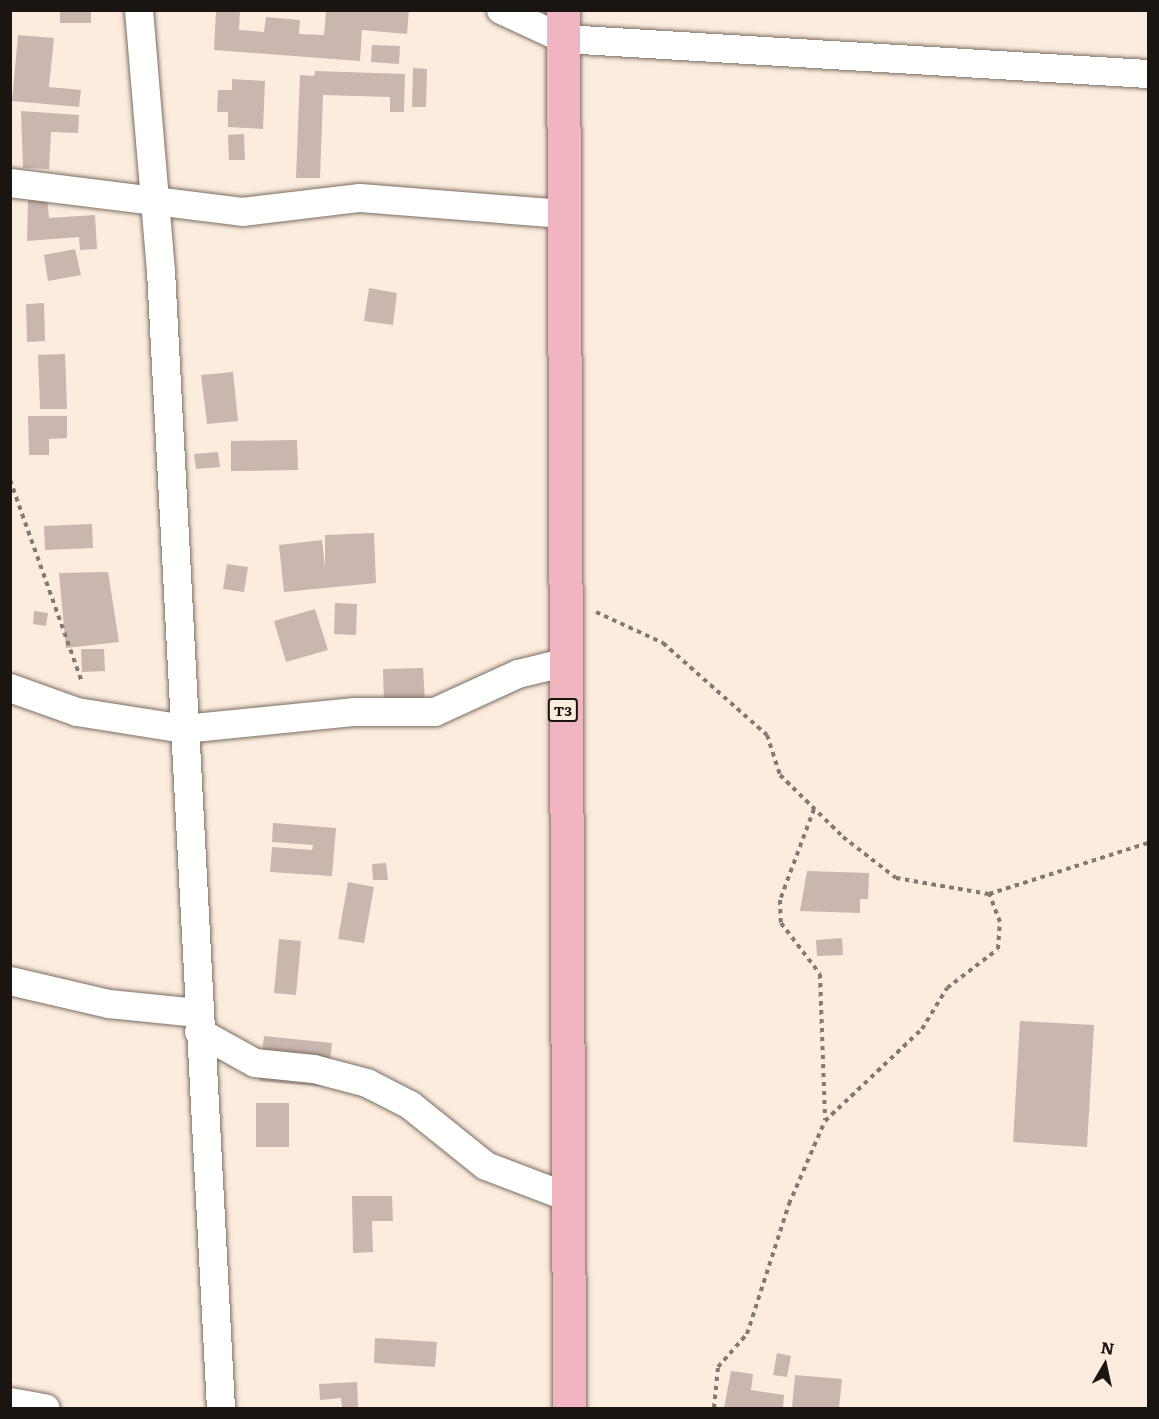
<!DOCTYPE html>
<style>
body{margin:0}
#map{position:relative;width:1159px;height:1419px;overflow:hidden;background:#fcecde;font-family:Literata,serif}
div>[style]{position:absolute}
.building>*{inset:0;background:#cab5af}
.path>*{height:4px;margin-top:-2px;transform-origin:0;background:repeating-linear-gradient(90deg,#837970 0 4.5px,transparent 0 9px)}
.roads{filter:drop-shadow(0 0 2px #7b6d61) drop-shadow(0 0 2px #7b6d61)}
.street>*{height:28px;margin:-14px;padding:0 14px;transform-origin:14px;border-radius:14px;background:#fff}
.highway>*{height:33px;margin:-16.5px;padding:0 16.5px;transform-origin:16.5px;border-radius:16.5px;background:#f1b5c1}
span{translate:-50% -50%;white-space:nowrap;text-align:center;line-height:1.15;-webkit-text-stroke:6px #fcecde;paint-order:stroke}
.shield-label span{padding:2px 4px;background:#fcecde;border:2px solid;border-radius:4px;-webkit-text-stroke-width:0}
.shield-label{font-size:14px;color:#1a1510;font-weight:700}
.frame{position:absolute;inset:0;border:12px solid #1a1510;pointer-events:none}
.north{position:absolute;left:1075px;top:1335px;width:60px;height:60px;-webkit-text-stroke:4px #fcecde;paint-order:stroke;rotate:9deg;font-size:16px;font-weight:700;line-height:24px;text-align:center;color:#1a1510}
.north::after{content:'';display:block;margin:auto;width:21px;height:27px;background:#1a1510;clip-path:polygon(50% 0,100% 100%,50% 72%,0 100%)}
</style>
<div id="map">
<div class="building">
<i style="clip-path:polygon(60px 10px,91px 10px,91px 23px,60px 23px)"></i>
<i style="clip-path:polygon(216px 10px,240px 10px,239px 30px,264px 32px,266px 17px,300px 20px,299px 34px,324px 35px,326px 10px,409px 10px,407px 34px,362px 30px,360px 61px,214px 50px)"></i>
<i style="clip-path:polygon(18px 35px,54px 38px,49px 87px,81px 90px,79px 107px,12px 101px)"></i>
<i style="clip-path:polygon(372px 45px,400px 46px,399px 64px,371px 62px)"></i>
<i style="clip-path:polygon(413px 68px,427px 69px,426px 107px,412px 107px)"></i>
<i style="clip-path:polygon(315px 71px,405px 74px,404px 112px,390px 112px,390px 97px,323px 95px,320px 178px,296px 178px,300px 75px,314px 76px)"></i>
<i style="clip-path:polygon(232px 79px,265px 81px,263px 129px,228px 127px,228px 112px,217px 112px,218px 90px,232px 90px)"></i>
<i style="clip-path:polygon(21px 111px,79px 115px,78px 133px,51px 132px,49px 169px,23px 168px)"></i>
<i style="clip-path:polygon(244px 134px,245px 160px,229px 160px,228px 135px)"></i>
<i style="clip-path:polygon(47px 197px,49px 218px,95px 215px,97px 249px,80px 250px,79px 237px,27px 241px,28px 199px)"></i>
<i style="clip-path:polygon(75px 249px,81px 275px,48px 281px,44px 255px)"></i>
<i style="clip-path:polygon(369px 288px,397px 293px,393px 325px,364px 321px)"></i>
<i style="clip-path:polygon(44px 303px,45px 341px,27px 342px,26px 304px)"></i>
<i style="clip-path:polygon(65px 354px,67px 409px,40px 409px,38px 355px)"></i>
<i style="clip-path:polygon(233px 372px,238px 421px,207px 424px,201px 375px)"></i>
<i style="clip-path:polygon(28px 416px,67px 416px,67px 438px,49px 439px,49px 455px,29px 455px)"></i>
<i style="clip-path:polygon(297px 440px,298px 470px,231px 471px,231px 441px)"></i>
<i style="clip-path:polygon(218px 452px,220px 467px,196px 469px,194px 454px)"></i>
<i style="clip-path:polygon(92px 524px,93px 548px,45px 550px,44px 526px)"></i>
<i style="clip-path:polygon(374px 533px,376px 583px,284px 592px,279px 545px,322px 540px,325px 568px,325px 535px)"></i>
<i style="clip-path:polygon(227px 564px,248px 567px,244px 592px,223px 589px)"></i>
<i style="clip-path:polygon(108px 572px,119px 642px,66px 648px,59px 573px)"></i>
<i style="clip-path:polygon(335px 603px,357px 604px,356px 635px,334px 634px)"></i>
<i style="clip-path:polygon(315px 609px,328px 650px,286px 662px,274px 621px)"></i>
<i style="clip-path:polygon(34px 611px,48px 613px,46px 626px,33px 624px)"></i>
<i style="clip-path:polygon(81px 649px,104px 649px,105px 671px,82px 672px)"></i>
<i style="clip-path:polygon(423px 668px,425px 702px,384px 703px,383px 669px)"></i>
<i style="clip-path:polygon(273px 823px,336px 828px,332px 876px,270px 872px,272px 847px,312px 850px,313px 845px,272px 842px)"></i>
<i style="clip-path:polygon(386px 863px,388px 880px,373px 880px,372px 864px)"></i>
<i style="clip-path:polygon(807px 871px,869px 873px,868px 899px,860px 899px,860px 913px,800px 911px)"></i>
<i style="clip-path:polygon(348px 882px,374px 887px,364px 943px,338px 939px)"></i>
<i style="clip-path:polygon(842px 938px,843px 955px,817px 956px,816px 940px)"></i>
<i style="clip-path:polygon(279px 939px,301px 941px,296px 995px,274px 993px)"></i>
<i style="clip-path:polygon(1020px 1021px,1094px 1025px,1087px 1147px,1013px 1142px)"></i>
<i style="clip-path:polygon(264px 1036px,332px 1043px,327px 1087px,259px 1081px)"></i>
<i style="clip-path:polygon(256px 1103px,289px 1103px,289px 1147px,256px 1147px)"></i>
<i style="clip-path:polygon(352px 1196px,392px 1196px,393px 1221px,372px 1221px,373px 1252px,353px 1253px)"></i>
<i style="clip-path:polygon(375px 1338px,437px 1342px,435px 1367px,374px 1363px)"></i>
<i style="clip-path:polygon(777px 1353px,791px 1356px,787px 1377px,773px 1375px)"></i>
<i style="clip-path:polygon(731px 1371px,753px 1374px,751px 1390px,784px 1395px,783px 1408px,724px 1408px)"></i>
<i style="clip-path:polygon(795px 1375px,842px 1379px,839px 1408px,792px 1408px)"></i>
<i style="clip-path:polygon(357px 1382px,358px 1408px,342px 1408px,341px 1398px,320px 1400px,319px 1384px)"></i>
</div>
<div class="path">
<i style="left:10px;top:480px;width:214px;rotate:70.4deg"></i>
<i style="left:596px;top:612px;width:74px;rotate:24.8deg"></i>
<i style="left:663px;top:643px;width:139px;rotate:41.5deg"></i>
<i style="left:767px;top:735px;width:42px;rotate:72deg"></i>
<i style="left:780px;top:775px;width:88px;rotate:44.5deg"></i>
<i style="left:843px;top:837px;width:67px;rotate:37.7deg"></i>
<i style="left:896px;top:878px;width:94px;rotate:9.8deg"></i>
<i style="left:989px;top:894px;width:167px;rotate:-17.8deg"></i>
<i style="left:814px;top:809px;width:97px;rotate:110.5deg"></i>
<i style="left:780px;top:900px;width:23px;rotate:88deg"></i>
<i style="left:781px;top:923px;width:64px;rotate:52.6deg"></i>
<i style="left:820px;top:974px;width:146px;rotate:88deg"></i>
<i style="left:714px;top:1408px;width:41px;rotate:-84.4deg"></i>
<i style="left:718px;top:1367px;width:44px;rotate:-48.7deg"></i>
<i style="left:747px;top:1334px;width:137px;rotate:-72.1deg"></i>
<i style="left:789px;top:1204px;width:90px;rotate:-66.6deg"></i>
<i style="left:825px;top:1121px;width:134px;rotate:-43.5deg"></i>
<i style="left:922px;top:1029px;width:48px;rotate:-58.6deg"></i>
<i style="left:947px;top:988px;width:64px;rotate:-37.4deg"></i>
<i style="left:998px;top:949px;width:27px;rotate:-86deg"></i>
<i style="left:1000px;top:922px;width:30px;rotate:-111deg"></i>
</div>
<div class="roads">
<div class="street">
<i style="left:139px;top:10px;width:262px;rotate:85.2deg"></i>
<i style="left:161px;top:271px;width:1139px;rotate:86.98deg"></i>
<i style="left:501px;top:10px;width:69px;rotate:24.7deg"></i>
<i style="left:564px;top:39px;width:585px;rotate:3.43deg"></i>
<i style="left:10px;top:183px;width:234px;rotate:7.1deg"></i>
<i style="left:242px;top:212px;width:119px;rotate:-6.8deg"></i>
<i style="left:360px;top:198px;width:204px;rotate:4.5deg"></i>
<i style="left:10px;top:688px;width:71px;rotate:19.7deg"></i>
<i style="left:77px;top:712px;width:108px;rotate:9deg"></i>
<i style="left:184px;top:729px;width:172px;rotate:-5.7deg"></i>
<i style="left:355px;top:712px;width:80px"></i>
<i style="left:435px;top:712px;width:91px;rotate:-24.6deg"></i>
<i style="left:518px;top:674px;width:46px;rotate:-13.7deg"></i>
<i style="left:10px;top:981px;width:102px;rotate:13.1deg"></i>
<i style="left:109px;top:1004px;width:89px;rotate:5.8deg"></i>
<i style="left:199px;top:1032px;width:64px;rotate:29deg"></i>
<i style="left:255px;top:1063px;width:59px;rotate:5.8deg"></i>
<i style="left:314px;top:1069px;width:55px;rotate:14.8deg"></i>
<i style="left:367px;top:1083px;width:48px;rotate:27.1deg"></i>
<i style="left:410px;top:1105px;width:97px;rotate:38.8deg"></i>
<i style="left:486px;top:1166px;width:87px;rotate:20.9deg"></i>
<i style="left:10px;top:1402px;width:36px;rotate:10deg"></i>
</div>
<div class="highway">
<i style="left:563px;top:10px;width:1398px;rotate:89.75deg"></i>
</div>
</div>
<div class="shield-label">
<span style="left:563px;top:710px">T3</span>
</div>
<div class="frame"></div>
<div class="north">N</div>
</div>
